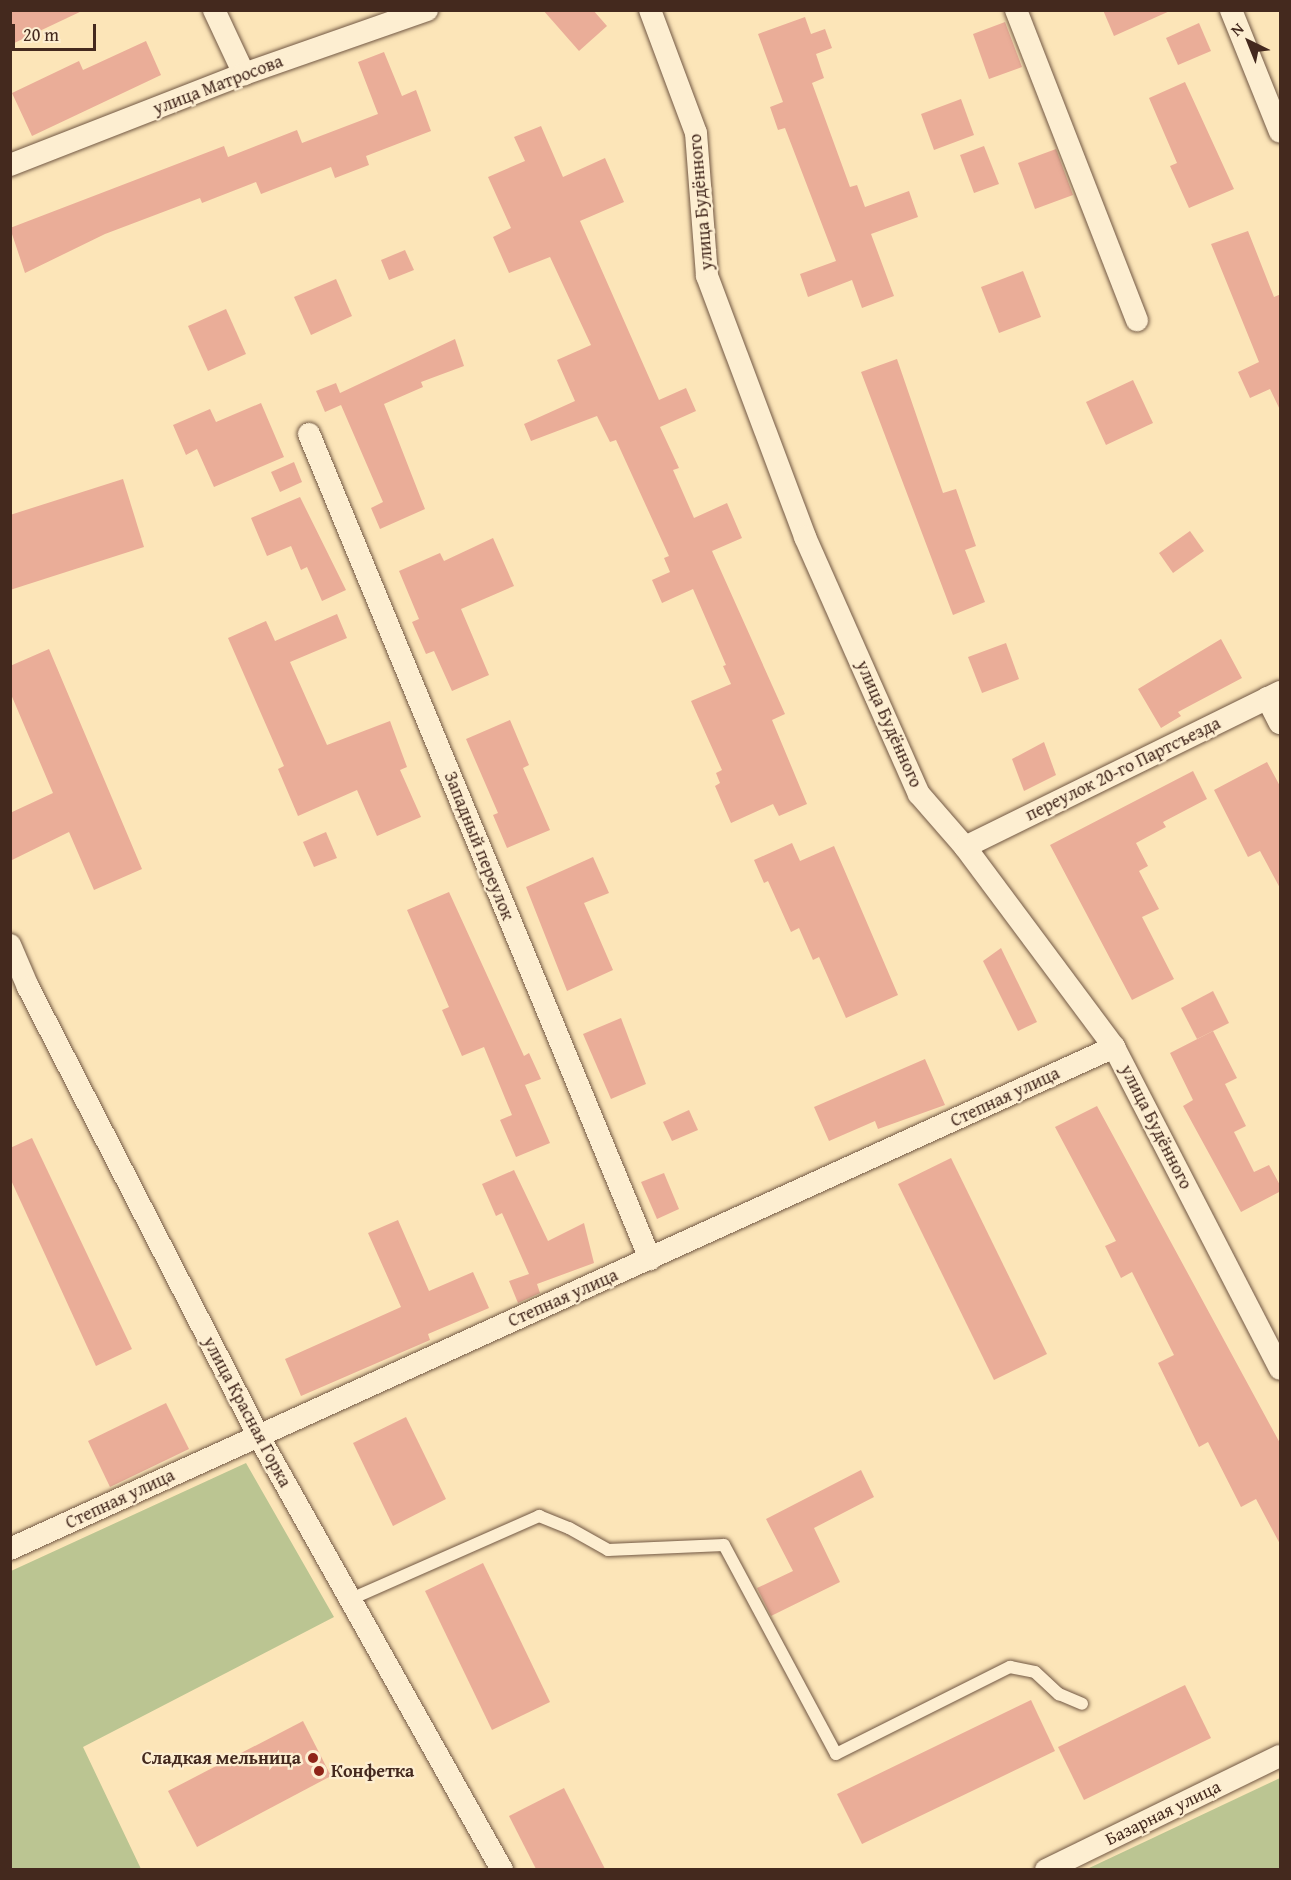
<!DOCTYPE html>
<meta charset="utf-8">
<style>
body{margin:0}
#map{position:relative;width:1291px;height:1880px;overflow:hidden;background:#fce5b8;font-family:"Gentium Book Plus",serif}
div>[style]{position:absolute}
.green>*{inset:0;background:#bbc592}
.building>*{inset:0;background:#eaad98}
.roads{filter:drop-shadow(0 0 2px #725844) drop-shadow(0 0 2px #725844)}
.service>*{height:12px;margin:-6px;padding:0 6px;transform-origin:6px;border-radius:6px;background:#fdeed1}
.minor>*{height:22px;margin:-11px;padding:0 11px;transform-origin:11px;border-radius:11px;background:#fdeed1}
.dots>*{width:16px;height:16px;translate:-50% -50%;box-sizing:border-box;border:3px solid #fdeed1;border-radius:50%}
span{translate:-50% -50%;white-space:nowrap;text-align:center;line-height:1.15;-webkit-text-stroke:4.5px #fdeed1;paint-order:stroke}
.street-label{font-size:18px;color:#44291e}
.poi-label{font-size:18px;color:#44291e;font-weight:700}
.right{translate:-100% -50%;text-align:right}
.left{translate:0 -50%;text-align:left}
.frame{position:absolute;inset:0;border:12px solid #44291e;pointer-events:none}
.north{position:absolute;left:1219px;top:12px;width:60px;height:60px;-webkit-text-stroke:4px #fdeed1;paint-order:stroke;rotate:317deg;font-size:16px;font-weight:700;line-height:24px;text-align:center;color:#44291e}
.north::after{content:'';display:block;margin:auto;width:21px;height:27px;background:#44291e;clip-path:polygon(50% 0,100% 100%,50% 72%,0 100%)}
.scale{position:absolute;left:12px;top:24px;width:84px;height:27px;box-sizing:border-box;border:3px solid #44291e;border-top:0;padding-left:8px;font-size:18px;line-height:21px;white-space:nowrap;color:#44291e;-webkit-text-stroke:4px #fdeed1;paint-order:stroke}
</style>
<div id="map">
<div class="green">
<i style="clip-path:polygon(246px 1463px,334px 1617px,83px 1747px,141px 1869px,11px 1869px,11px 1571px)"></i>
<i style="clip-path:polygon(1280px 1778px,1280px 1869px,1087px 1869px)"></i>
</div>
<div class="building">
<i style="clip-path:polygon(10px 10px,84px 10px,10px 45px)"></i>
<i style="clip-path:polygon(543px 10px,593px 10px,607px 26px,579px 51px)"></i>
<i style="clip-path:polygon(1103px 10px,1172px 10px,1114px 36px)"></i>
<i style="clip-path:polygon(805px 17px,811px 34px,825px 29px,832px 48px,816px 54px,824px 78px,812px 83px,850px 187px,857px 185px,865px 207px,909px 191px,918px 217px,871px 234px,894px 296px,862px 308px,852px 280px,808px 297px,800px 274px,836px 261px,785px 128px,778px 130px,770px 107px,783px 102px,758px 34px)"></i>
<i style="clip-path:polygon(1005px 22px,1022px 67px,989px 79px,973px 34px)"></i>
<i style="clip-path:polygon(1199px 23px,1211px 51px,1178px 65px,1166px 38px)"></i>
<i style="clip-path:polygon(146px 41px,161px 75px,32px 136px,12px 93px,79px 61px,83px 70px)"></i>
<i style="clip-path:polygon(384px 52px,402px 96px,416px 90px,431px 131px,366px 156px,369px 165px,335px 178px,331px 167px,261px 194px,256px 182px,202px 203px,200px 198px,105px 234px,25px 273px,10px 228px,224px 146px,228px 157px,297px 130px,302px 143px,378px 114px,358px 62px)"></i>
<i style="clip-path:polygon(1185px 82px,1234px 189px,1189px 208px,1170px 166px,1177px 163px,1149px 98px)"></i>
<i style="clip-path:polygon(961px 99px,974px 135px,934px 150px,921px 114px)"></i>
<i style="clip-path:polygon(541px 126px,563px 177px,605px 158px,624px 202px,580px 221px,659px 400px,686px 388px,696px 411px,660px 427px,679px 468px,673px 470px,694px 518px,727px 503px,742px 538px,712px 551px,785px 714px,772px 720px,807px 804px,779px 816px,773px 804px,731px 823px,715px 786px,720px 783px,716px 773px,722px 770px,691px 701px,731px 684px,723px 666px,726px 665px,693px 589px,662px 603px,652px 580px,670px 572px,664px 558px,669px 556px,616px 440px,610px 442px,597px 416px,531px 441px,524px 424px,575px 401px,557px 360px,591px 345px,550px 257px,509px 273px,493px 237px,511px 228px,488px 177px,525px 161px,514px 137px)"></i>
<i style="clip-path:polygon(984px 146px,999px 184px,974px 193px,960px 155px)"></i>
<i style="clip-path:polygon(1056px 149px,1073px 195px,1035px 209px,1018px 163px)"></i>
<i style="clip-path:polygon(1248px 231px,1274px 297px,1281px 294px,1281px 412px,1270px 389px,1250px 398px,1238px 372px,1259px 362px,1211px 244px)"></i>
<i style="clip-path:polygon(405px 250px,414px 270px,389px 280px,381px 260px)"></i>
<i style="clip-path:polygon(1023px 271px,1041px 317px,999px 333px,981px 287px)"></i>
<i style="clip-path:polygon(336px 279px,352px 316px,311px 335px,294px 297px)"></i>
<i style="clip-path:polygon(226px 309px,246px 354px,208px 371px,188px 326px)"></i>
<i style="clip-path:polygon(455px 339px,464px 366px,421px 382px,423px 387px,384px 404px,425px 509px,380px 529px,371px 508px,383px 502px,341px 405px,325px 412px,316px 391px,336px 383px,340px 393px)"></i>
<i style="clip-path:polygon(897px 359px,943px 493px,956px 489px,976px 546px,965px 550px,985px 602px,953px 615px,861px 372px)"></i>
<i style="clip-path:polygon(1133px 380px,1153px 423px,1106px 445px,1086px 402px)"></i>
<i style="clip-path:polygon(261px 403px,284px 457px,214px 487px,197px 449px,186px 455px,173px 425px,210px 409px,216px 422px)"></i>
<i style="clip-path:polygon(294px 462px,302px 482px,280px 492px,271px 472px)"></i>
<i style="clip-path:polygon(123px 479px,144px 547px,10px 590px,10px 515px)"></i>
<i style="clip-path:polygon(300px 497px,346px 590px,322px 601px,307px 567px,301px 570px,291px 546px,267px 556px,251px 518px)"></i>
<i style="clip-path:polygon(1190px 531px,1204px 551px,1173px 573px,1159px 553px)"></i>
<i style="clip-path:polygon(493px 538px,514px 586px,461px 609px,489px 675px,452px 691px,434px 651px,426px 654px,412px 622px,419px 619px,399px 571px,440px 553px,444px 561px)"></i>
<i style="clip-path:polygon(337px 614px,347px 638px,290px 662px,327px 745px,390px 721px,407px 767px,400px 770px,421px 817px,377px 836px,357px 790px,298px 816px,278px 769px,284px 766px,228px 638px,266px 621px,275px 641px)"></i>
<i style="clip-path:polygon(1221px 639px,1242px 678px,1178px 712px,1181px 716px,1161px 728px,1138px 689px)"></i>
<i style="clip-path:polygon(1006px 643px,1019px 679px,982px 693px,968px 657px)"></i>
<i style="clip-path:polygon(49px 649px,142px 869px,94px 890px,69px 832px,10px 861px,10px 813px,53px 793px,10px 692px,10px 666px)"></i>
<i style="clip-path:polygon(510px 720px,529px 765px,523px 768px,550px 830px,507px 848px,493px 815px,498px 813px,466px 739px)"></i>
<i style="clip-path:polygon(1044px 742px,1056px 775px,1024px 791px,1012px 759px)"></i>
<i style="clip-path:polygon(1267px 762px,1281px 788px,1281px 890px,1260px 851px,1248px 857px,1214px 790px)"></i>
<i style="clip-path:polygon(1193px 771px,1207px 799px,1163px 822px,1166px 827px,1136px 843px,1148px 866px,1139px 871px,1159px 909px,1142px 917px,1174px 979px,1132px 1000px,1050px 845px)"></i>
<i style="clip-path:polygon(326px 832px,337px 858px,314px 867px,303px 842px)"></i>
<i style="clip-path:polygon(792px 843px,800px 861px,834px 846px,898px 995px,846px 1018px,819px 957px,813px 960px,799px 928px,791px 932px,768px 881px,764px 883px,754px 860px)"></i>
<i style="clip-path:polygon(593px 857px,609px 893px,584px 903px,613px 970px,567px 991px,526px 887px)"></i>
<i style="clip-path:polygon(449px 892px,524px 1056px,529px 1053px,541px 1079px,525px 1085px,550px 1143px,516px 1157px,500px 1120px,512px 1115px,484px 1047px,462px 1056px,442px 1010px,449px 1007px,407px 910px)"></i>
<i style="clip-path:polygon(1001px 948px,1037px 1022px,1018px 1031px,983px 961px)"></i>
<i style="clip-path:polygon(1213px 991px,1229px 1023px,1197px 1039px,1181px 1008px)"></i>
<i style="clip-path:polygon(621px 1018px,646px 1084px,611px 1099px,583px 1034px)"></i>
<i style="clip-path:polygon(1213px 1031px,1237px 1078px,1225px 1084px,1246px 1126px,1234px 1132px,1254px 1172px,1269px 1165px,1281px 1187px,1281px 1191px,1241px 1212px,1183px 1106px,1193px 1100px,1170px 1053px)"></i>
<i style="clip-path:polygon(925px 1059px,945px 1105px,878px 1129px,875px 1121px,829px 1141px,814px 1107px)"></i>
<i style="clip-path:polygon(1097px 1106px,1281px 1445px,1281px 1546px,1256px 1499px,1241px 1507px,1208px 1442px,1199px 1447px,1158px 1363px,1174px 1355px,1132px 1272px,1121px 1278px,1105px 1246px,1116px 1241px,1055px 1127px)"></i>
<i style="clip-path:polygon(689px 1110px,698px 1130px,672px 1141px,663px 1122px)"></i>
<i style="clip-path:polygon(32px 1138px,132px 1349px,96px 1366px,10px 1178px,10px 1148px)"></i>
<i style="clip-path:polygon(951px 1158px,1047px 1354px,994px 1380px,898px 1184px)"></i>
<i style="clip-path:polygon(514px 1170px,548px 1241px,584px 1223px,594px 1263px,537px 1284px,540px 1293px,518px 1303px,509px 1281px,529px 1274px,502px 1213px,496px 1216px,482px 1184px)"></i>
<i style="clip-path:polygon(664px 1173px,679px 1209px,657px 1219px,641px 1182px)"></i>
<i style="clip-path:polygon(398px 1220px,429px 1291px,473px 1272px,489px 1308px,428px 1334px,430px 1340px,301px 1396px,285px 1359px,401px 1307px,368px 1233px)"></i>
<i style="clip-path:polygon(166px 1403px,189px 1449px,110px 1487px,88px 1441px)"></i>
<i style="clip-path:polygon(406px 1417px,446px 1499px,393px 1526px,353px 1443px)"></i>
<i style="clip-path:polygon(861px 1470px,874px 1497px,814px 1528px,840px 1582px,771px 1616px,757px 1588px,793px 1571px,766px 1519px)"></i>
<i style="clip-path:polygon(483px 1563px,550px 1702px,492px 1730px,425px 1591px)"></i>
<i style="clip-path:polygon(1185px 1685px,1211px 1738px,1084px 1800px,1058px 1747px)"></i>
<i style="clip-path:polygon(1031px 1700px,1055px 1751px,862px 1844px,837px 1794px)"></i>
<i style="clip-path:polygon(303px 1721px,331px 1776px,197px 1847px,168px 1791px)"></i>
<i style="clip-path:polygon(564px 1788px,605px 1869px,536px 1869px,509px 1816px)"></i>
</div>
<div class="roads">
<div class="service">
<i style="left:351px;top:1599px;width:206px;rotate:-23.8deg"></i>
<i style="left:539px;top:1516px;width:32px;rotate:22deg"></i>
<i style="left:569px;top:1528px;width:45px;rotate:29.4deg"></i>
<i style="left:608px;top:1550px;width:116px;rotate:-2.5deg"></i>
<i style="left:724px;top:1545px;width:237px;rotate:61.8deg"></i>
<i style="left:836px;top:1754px;width:195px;rotate:-26.6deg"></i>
<i style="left:1010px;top:1667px;width:25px;rotate:11deg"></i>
<i style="left:1035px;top:1672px;width:33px;rotate:43deg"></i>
<i style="left:1059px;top:1694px;width:25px;rotate:23deg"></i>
</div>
<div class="minor">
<i style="left:214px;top:10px;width:71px;rotate:64.9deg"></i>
<i style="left:650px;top:10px;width:131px;rotate:69.5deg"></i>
<i style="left:696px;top:133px;width:143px;rotate:85.6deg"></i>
<i style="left:707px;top:276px;width:279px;rotate:69.4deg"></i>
<i style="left:805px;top:537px;width:281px;rotate:66.1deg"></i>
<i style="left:919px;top:794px;width:70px;rotate:49deg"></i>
<i style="left:965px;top:847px;width:249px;rotate:53.3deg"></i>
<i style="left:1114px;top:1047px;width:362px;rotate:62.7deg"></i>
<i style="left:1016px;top:10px;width:333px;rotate:68.7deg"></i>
<i style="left:1231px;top:10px;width:131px;rotate:68.1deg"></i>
<i style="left:10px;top:165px;width:251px;rotate:-21.3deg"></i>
<i style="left:244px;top:74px;width:194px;rotate:-19.3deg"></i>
<i style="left:309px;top:434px;width:893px;rotate:67.54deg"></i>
<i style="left:1267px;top:698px;width:28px;rotate:63deg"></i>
<i style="left:965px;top:847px;width:351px;rotate:-26.2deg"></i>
<i style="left:10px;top:945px;width:46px;rotate:66.8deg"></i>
<i style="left:28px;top:987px;width:504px;rotate:62.82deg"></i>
<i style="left:258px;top:1435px;width:499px;rotate:60.7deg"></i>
<i style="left:10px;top:1549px;width:1213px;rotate:-24.45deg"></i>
<i style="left:1046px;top:1870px;width:260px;rotate:-26deg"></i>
</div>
</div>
<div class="dots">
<i style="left:313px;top:1758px;background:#8f2418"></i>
<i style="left:319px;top:1771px;background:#8f2418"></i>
</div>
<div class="street-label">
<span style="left:218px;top:85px;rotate:-21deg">улица Матросова</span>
<span style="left:701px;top:202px;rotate:-95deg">улица Будённого</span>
<span style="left:889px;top:724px;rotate:66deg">улица Будённого</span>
<span style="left:1123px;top:769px;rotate:-26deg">переулок 20-го Партсъезда</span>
<span style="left:479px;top:846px;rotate:68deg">Западный переулок</span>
<span style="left:1005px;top:1097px;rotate:-25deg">Степная улица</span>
<span style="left:1156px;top:1127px;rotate:63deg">улица Будённого</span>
<span style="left:563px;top:1298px;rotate:-24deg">Степная улица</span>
<span style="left:247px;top:1412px;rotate:62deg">улица Красная Горка</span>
<span style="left:120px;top:1499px;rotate:-25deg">Степная улица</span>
<span style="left:1163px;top:1813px;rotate:-26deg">Базарная улица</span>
</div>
<div class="poi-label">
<span class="right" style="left:301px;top:1758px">Сладкая мельница</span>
<span class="left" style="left:331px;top:1771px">Конфетка</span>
</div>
<div class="frame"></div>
<div class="north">N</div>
<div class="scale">20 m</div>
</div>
